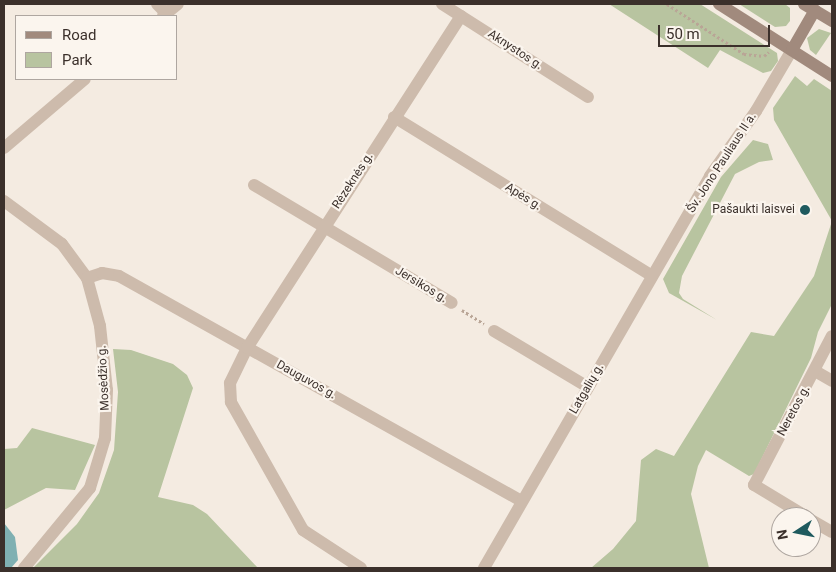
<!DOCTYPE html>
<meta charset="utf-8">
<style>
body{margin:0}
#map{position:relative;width:836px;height:572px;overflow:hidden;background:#f4ebe1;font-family:Roboto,sans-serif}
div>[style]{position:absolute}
.green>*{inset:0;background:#b8c4a0}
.water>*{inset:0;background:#7fb0b2}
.path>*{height:2.5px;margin-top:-1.25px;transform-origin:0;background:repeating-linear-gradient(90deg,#b9a596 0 2.5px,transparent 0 5px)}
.minor>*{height:12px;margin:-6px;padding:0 6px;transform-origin:6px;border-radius:6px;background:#cdbbac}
.tertiary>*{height:12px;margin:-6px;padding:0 6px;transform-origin:6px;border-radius:6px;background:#cdbbac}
.secondary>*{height:12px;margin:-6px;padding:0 6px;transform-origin:6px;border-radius:6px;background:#a18a7d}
.dots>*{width:14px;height:14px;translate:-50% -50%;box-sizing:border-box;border:2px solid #fbf5ee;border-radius:50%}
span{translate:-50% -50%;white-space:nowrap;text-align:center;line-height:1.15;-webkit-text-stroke:4.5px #fbf5ee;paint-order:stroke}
.street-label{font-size:12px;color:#3b302b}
.poi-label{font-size:12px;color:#3b302b}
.right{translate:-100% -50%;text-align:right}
.frame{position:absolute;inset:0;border:5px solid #3b302b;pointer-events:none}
.legend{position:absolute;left:15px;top:15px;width:162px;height:65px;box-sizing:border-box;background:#fbf5ee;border:1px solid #aea6a0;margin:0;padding:6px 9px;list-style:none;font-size:15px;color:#3b302b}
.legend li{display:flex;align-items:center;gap:10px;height:25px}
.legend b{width:25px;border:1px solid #aea6a0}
.north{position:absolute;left:771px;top:507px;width:50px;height:50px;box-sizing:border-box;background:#fbf5ee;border:1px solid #aea6a0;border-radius:50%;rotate:259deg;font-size:14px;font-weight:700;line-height:20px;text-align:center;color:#3b302b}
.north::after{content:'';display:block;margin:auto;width:18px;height:22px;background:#1f5a5e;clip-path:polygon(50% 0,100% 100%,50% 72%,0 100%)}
.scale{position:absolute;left:658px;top:25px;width:112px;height:22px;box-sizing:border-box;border:2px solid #3b302b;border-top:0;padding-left:6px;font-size:15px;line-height:18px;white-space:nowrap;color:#3b302b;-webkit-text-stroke:4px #fbf5ee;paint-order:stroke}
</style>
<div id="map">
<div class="green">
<i style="clip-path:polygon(609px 4px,700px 4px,777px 53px,778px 61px,771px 71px,763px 73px,720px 50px,708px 68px)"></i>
<i style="clip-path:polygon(739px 4px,785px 4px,790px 8px,790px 21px,786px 26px,775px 27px)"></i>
<i style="clip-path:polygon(819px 29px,831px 33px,816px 55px,810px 50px,807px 38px)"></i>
<i style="clip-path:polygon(795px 76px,807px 86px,814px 79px,832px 91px,832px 304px,818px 332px,811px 358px,754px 474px,749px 476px,706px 450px,698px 466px,691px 494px,709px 568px,591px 568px,613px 549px,636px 521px,641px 460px,656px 449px,674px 456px,751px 332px,774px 336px,814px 276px,832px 221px,774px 120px,773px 108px)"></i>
<i style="clip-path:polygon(753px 140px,768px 144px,773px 160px,759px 162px,735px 174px,682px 276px,679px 293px,683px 299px,717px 320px,669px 293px,663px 279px,721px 177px)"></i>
<i style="clip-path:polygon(113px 349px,131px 350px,173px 364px,187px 375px,193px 388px,158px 497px,193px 505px,207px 514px,258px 568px,33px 568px,77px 524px,99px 493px,114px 450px,118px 392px)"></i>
<i style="clip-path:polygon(32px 428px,95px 445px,75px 490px,46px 488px,4px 510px,4px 449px,17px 448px)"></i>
</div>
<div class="water">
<i style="clip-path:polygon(4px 523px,15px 537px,18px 560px,11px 568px,4px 568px)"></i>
</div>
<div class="path">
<i style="left:667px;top:4px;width:92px;rotate:33deg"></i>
<i style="left:744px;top:54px;width:20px;rotate:6deg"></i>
<i style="left:764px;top:56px;width:6px;rotate:-39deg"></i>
<i style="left:462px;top:310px;width:26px;rotate:32deg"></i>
</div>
<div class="minor">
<i style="left:157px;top:4px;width:13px;rotate:45deg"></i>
<i style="left:442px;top:4px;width:173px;rotate:32.5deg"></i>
<i style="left:394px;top:117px;width:303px;rotate:31.6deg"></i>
<i style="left:254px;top:185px;width:230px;rotate:30.8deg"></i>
<i style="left:4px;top:201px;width:72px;rotate:36.6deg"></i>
<i style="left:62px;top:244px;width:42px;rotate:53.7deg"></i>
<i style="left:87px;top:278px;width:50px;rotate:74.8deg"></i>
<i style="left:100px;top:326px;width:64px;rotate:83.8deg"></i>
<i style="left:107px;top:390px;width:48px;rotate:92.4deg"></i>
<i style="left:105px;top:438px;width:52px;rotate:106.7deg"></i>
<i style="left:90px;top:488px;width:104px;rotate:129.5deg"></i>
<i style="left:87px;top:278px;width:16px;rotate:-18deg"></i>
<i style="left:102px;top:273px;width:17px;rotate:10deg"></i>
<i style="left:119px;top:276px;width:461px;rotate:29.2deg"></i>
<i style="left:494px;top:331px;width:109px;rotate:30.8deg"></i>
<i style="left:815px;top:371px;width:20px;rotate:30deg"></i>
<i style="left:807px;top:517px;width:62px;rotate:-148.9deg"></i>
<i style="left:754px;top:485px;width:168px;rotate:-62.4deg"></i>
<i style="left:811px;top:520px;width:24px;rotate:30deg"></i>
<i style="left:361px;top:568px;width:69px;rotate:-146.8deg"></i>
<i style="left:303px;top:530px;width:147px;rotate:-119.4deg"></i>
<i style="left:231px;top:402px;width:19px;rotate:-93deg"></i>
<i style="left:230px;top:383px;width:39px;rotate:-64deg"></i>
<i style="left:247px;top:348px;width:395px;rotate:-57.2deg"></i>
<i style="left:484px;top:568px;width:452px;rotate:-60deg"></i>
<i style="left:710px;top:176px;width:80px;rotate:-54.7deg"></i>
<i style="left:756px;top:111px;width:71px;rotate:-59.5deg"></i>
</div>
<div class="tertiary">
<i style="left:163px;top:16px;width:19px;rotate:-39deg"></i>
<i style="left:4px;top:148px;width:106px;rotate:-40.4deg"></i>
</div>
<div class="secondary">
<i style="left:719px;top:4px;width:134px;rotate:32.5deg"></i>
<i style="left:804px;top:4px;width:33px;rotate:31deg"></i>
<i style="left:792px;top:50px;width:46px;rotate:-60.1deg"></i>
</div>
<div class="dots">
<i style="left:805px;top:210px;background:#1f5a5e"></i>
</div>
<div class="street-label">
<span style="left:515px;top:50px;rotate:33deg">Aknystos g.</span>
<span style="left:722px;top:163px;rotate:-57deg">Šv. Jono Pauliaus II a.</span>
<span style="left:353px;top:181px;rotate:-57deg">Rėzeknės g.</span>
<span style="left:523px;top:197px;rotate:32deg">Apės g.</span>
<span style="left:421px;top:285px;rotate:31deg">Jersikos g.</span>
<span style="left:104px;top:378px;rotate:-93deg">Mosėdžio g.</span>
<span style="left:306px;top:380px;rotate:29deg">Dauguvos g.</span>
<span style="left:587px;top:389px;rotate:-60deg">Latgalių g.</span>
<span style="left:794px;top:411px;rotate:-62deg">Neretos g.</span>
</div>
<div class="poi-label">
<span class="right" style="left:795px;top:210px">Pašaukti laisvei</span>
</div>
<div class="frame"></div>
<ul class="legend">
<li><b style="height:6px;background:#a18a7d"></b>Road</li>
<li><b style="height:14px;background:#b8c4a0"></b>Park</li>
</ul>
<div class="north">N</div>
<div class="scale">50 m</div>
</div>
